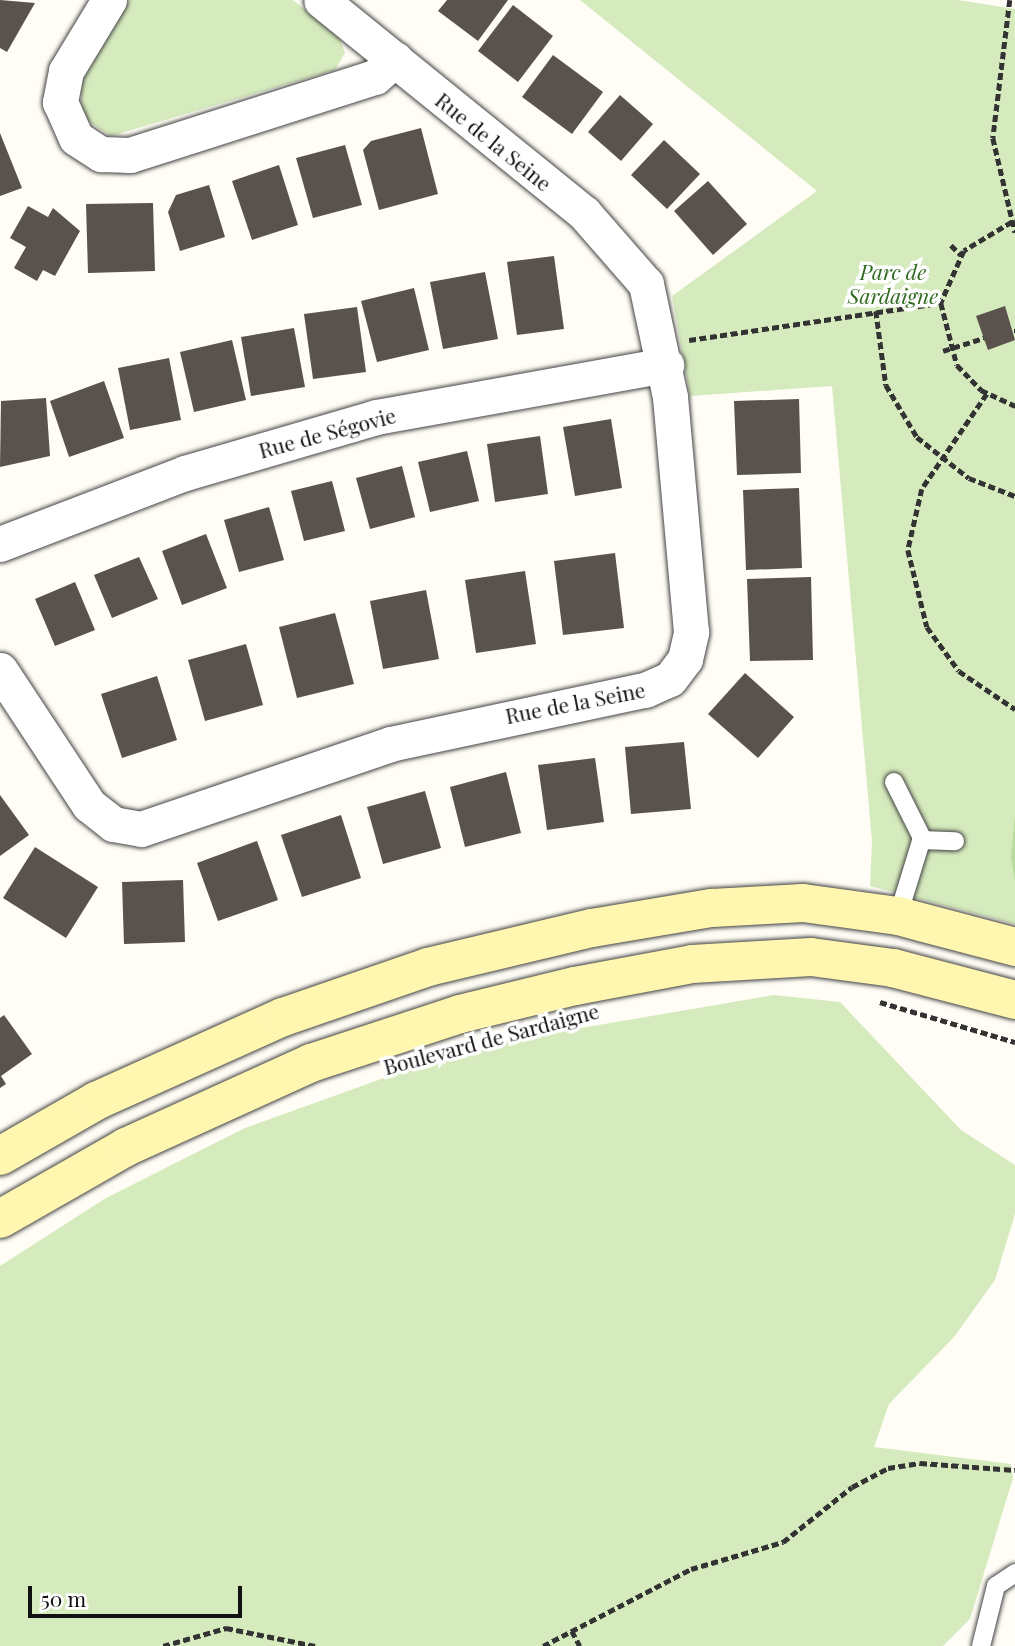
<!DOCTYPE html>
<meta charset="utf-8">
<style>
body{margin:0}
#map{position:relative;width:1015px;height:1646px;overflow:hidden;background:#fffdf5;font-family:"Playfair Display",serif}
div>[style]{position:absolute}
.green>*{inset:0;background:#d5ebbd}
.forest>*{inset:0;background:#b9dc9c}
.building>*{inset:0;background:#5a524d}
.path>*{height:4.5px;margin-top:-2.25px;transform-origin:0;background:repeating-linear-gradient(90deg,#333 0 7px,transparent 0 10.5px)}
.roads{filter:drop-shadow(0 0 2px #444) drop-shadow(0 0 2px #444)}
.lane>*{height:18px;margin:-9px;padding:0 9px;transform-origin:9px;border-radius:9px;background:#fff}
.street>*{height:35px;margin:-17.5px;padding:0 17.5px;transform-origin:17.5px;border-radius:17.5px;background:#fff}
.secondary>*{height:38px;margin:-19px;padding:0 19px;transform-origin:19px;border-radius:19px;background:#fff6b0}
span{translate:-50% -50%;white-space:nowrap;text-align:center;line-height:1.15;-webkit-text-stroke:7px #fff;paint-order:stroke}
.street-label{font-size:21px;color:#111}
.park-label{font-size:21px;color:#2f6b1f;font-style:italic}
.scale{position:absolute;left:28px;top:1586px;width:214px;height:32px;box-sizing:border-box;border:4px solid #111;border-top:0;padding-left:9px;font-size:21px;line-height:24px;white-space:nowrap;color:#111;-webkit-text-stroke:5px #fff;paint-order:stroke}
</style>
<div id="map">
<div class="green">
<i style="clip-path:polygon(130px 0,293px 0,339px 37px,345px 53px,335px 70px,111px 136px,82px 117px,81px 82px)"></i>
<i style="clip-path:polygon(580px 0,958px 0,1015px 9px,1015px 924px,870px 886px,872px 842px,832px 386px,690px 396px,672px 296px,817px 191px)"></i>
<i style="clip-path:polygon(774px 995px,840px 1002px,961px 1130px,1015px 1165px,1015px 1214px,995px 1280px,954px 1337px,889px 1404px,874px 1447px,1011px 1464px,1013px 1478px,970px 1619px,943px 1646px,0 1646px,0 1266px,106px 1198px,245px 1128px,470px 1047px)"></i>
</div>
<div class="forest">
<i style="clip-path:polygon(1015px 815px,1015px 882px,1011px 857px)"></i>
</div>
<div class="building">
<i style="clip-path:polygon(0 0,35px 3px,7px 52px,0 48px)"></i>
<i style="clip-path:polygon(447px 0,508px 0,478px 41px,438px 11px)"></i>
<i style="clip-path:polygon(513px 5px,553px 36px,518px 82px,478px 51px)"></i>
<i style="clip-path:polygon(553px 55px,603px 92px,572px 134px,522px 97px)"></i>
<i style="clip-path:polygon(620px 95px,653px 124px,621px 161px,588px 132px)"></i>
<i style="clip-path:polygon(421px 128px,438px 194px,379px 210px,363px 150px,371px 141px)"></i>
<i style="clip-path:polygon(0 133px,22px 188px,0 196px)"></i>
<i style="clip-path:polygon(664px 140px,700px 174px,667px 209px,631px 175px)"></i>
<i style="clip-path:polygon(345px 145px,362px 205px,313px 218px,296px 158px)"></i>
<i style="clip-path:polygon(279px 165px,298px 225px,252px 240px,232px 181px)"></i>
<i style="clip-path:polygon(708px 181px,747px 224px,713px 255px,674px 211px)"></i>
<i style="clip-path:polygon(209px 185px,225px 237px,180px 251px,168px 212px,176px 195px)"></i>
<i style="clip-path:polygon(153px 203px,155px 271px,88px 273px,86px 204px)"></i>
<i style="clip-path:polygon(28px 206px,48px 217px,53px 208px,80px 231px,55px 276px,43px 270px,37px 281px,14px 268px,26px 247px,10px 238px)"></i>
<i style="clip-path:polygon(554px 256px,564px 329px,517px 335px,507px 262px)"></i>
<i style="clip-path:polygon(485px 272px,498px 339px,443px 349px,430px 282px)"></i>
<i style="clip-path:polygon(414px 288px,429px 350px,377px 362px,361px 301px)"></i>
<i style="clip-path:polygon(1005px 306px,1015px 340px,988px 350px,976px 316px)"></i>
<i style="clip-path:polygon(357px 307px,366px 372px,313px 379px,304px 314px)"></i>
<i style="clip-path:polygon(294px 328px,305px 387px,251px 396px,241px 337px)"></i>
<i style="clip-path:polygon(232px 340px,246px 400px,194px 412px,180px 352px)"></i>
<i style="clip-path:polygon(169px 358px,181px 420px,130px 430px,118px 368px)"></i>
<i style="clip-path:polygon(104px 381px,124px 438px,69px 457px,50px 401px)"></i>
<i style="clip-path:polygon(46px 398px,50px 456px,0 467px,1px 401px)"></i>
<i style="clip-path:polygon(799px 399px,801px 473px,737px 475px,734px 401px)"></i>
<i style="clip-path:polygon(611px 419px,622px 488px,575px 496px,563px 427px)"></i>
<i style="clip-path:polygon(540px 436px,548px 494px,495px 502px,487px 444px)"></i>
<i style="clip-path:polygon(467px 451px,479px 501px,430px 512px,418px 462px)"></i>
<i style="clip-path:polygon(402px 466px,415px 517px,370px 529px,356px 478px)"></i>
<i style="clip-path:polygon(332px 481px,345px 531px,304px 541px,291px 491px)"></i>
<i style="clip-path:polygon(799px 488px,802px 568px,746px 570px,743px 490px)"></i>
<i style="clip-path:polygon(269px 507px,284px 560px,239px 572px,224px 520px)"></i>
<i style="clip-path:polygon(206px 534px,227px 588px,182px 605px,162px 551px)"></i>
<i style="clip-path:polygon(615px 553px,624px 628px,563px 635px,554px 561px)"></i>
<i style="clip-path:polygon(139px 557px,158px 599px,112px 618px,94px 575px)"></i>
<i style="clip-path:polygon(525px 571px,536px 644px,476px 653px,465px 580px)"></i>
<i style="clip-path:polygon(811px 577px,813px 660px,750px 661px,747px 579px)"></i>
<i style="clip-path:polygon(75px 582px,95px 630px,55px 646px,35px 599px)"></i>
<i style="clip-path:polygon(426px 590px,439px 659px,383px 669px,370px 601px)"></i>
<i style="clip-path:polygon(335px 613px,354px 684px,297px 698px,279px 627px)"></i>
<i style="clip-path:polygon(246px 644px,263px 705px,205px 721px,188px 660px)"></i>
<i style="clip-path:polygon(745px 673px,794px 717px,758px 758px,708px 714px)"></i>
<i style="clip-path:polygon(157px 676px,177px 740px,122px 758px,101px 694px)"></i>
<i style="clip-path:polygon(684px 742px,691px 809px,631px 814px,625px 747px)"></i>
<i style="clip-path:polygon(595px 758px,604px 822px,547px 830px,538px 765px)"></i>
<i style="clip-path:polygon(506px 772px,521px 833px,465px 847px,450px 787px)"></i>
<i style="clip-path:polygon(425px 791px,441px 848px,383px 864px,367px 807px)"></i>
<i style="clip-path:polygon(0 795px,29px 835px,0 856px)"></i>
<i style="clip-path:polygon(341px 815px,361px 878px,302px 897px,281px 835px)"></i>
<i style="clip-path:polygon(257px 841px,278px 900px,218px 921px,197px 863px)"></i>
<i style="clip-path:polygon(35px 847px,98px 887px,66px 938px,3px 898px)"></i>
<i style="clip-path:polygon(183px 880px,185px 942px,124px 944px,122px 882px)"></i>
<i style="clip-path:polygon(4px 1015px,32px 1054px,1px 1076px,6px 1084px,0 1088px,0 1018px)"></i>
</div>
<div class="path">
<i style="left:1010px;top:0;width:139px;rotate:97deg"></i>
<i style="left:993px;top:138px;width:97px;rotate:76.8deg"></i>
<i style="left:1012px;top:222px;width:56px;rotate:148.9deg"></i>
<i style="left:964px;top:251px;width:57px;rotate:113.9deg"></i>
<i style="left:941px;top:303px;width:64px;rotate:75.5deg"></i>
<i style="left:957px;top:365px;width:35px;rotate:46deg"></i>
<i style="left:981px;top:390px;width:38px;rotate:25deg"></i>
<i style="left:951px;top:245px;width:14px;rotate:45deg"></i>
<i style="left:876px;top:311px;width:75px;rotate:82.3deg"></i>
<i style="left:886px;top:385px;width:61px;rotate:59.2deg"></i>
<i style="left:917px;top:437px;width:66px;rotate:38.3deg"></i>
<i style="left:969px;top:478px;width:49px;rotate:21.4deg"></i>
<i style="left:1014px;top:331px;width:1px"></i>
<i style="left:689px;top:340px;width:255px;rotate:-8.4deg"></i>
<i style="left:943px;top:351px;width:43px;rotate:-17.6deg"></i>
<i style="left:987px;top:394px;width:115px;rotate:124.4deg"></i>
<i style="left:922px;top:489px;width:63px;rotate:102.9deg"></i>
<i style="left:908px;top:550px;width:79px;rotate:76.1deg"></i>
<i style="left:927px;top:627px;width:54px;rotate:54deg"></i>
<i style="left:959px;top:671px;width:68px;rotate:34.2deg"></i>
<i style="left:880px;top:1002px;width:141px;rotate:16.5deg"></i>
<i style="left:572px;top:1631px;width:17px;rotate:62deg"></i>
<i style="left:163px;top:1646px;width:66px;rotate:-15.9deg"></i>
<i style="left:226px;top:1628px;width:91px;rotate:11.4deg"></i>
<i style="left:543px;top:1646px;width:167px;rotate:-27.5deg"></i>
<i style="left:691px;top:1569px;width:96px;rotate:-16.4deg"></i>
<i style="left:783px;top:1542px;width:88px;rotate:-38.6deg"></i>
<i style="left:852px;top:1487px;width:41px;rotate:-27.8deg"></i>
<i style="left:888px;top:1468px;width:32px;rotate:-9deg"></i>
<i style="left:920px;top:1463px;width:95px;rotate:4.2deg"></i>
</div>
<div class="roads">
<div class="lane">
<i style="left:894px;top:782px;width:63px;rotate:63.4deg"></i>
<i style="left:922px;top:838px;width:82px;rotate:107.1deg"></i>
<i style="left:921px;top:840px;width:34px;rotate:2deg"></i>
<i style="left:981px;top:1646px;width:62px;rotate:-76deg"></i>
<i style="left:996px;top:1586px;width:23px;rotate:-34deg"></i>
</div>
<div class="street">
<i style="left:109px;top:0;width:83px;rotate:121.2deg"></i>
<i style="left:66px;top:71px;width:32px;rotate:101deg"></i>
<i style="left:60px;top:102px;width:39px;rotate:66deg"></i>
<i style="left:76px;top:138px;width:30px;rotate:33deg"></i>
<i style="left:101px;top:154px;width:29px;rotate:2deg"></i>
<i style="left:130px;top:155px;width:257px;rotate:-17.7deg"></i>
<i style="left:375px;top:77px;width:27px;rotate:-42deg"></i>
<i style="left:0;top:544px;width:198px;rotate:-21deg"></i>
<i style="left:185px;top:473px;width:199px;rotate:-16.3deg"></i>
<i style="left:376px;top:417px;width:295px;rotate:-10.2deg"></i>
<i style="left:0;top:670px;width:162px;rotate:56.6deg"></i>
<i style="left:89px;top:805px;width:31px;rotate:38deg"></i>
<i style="left:113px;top:824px;width:28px;rotate:10deg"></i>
<i style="left:141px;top:829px;width:263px;rotate:-18.8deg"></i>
<i style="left:390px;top:744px;width:261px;rotate:-12deg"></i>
<i style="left:645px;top:690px;width:27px;rotate:-24deg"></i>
<i style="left:670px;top:679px;width:25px;rotate:-53deg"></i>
<i style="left:685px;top:659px;width:28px;rotate:-77deg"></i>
<i style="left:691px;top:632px;width:236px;rotate:-95.1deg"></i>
<i style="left:670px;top:397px;width:116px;rotate:-102deg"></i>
<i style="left:646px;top:284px;width:94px;rotate:-131.1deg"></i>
<i style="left:584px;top:213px;width:338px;rotate:-141deg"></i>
</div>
<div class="secondary">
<i style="left:0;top:1156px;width:111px;rotate:-29.8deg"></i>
<i style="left:96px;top:1101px;width:205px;rotate:-24.2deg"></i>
<i style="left:283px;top:1017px;width:153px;rotate:-19deg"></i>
<i style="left:428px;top:967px;width:169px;rotate:-13.4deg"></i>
<i style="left:592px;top:928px;width:122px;rotate:-9.5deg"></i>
<i style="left:712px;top:908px;width:91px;rotate:-3.1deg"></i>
<i style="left:803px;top:903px;width:96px;rotate:7.8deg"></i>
<i style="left:898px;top:916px;width:121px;rotate:14.8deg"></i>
<i style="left:0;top:1219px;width:145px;rotate:-29.7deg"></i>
<i style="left:126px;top:1147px;width:203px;rotate:-24.4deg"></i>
<i style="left:311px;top:1063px;width:157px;rotate:-18.2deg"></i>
<i style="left:460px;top:1014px;width:118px;rotate:-13.7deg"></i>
<i style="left:575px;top:986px;width:119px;rotate:-10.6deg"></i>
<i style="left:692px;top:964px;width:119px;rotate:-3.4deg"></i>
<i style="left:811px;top:957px;width:83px;rotate:7.6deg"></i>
<i style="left:893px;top:968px;width:126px;rotate:14.7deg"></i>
</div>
</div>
<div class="street-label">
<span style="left:494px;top:141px;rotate:39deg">Rue de la Seine</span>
<span style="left:327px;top:432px;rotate:-15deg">Rue de Ségovie</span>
<span style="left:575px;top:702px;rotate:-11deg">Rue de la Seine</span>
<span style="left:491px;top:1038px;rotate:-15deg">Boulevard de Sardaigne</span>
</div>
<div class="park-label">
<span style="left:893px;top:283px">Parc de<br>Sardaigne</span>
</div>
<div class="scale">50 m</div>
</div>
